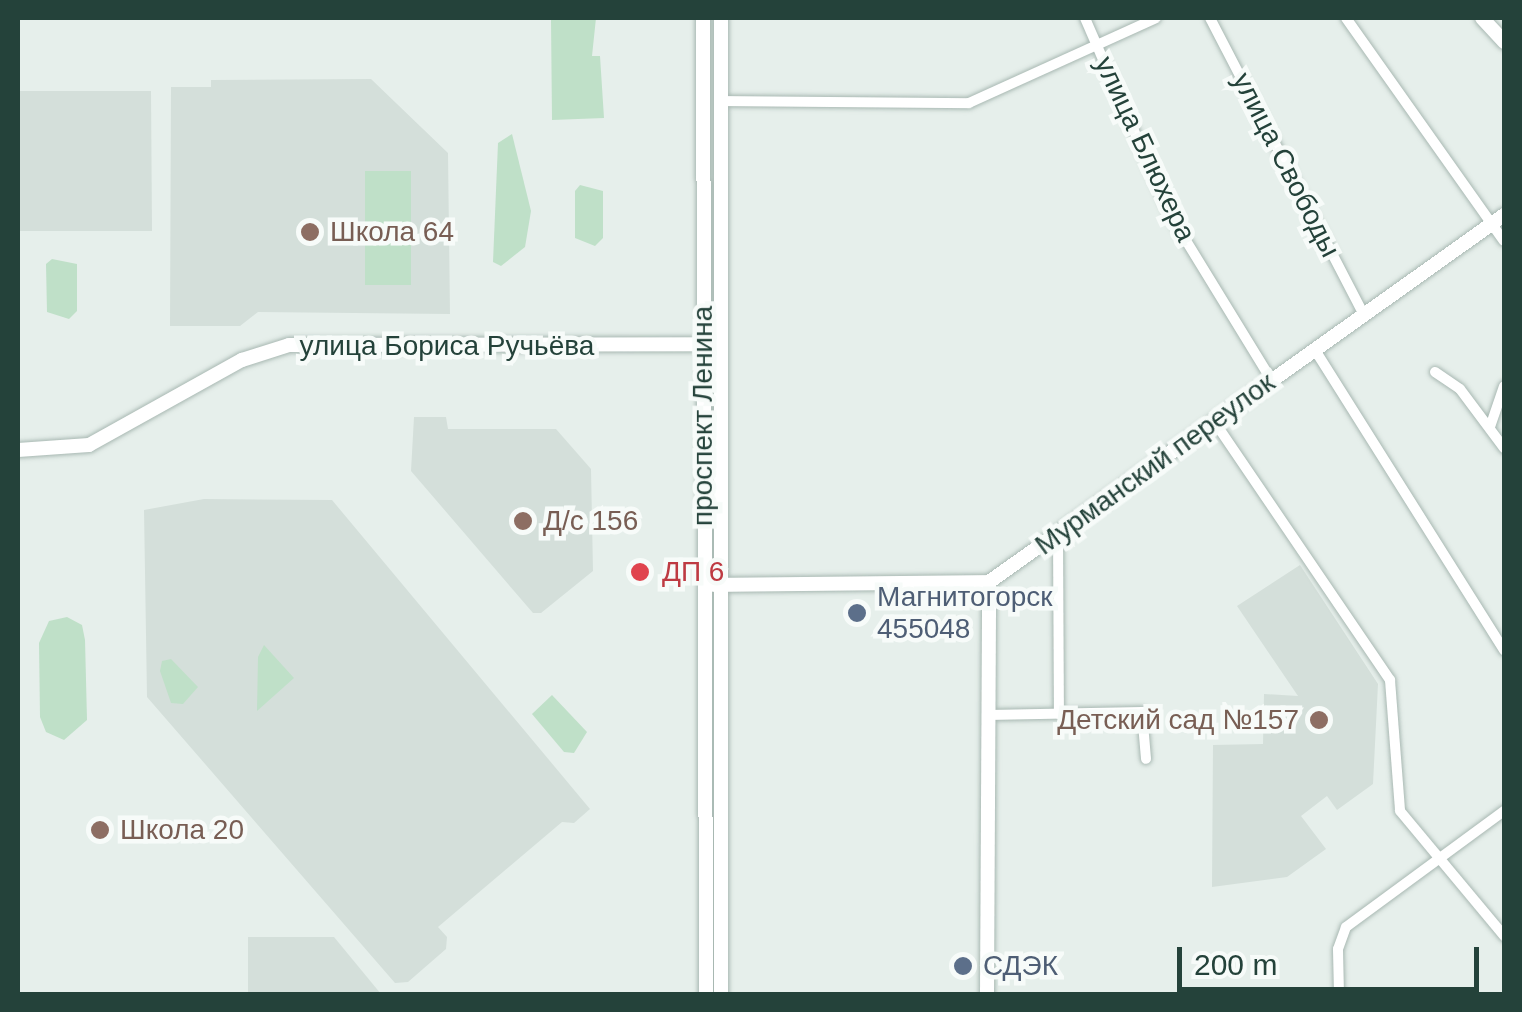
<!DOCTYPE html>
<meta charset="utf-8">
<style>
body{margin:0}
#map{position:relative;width:1522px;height:1012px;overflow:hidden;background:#e6efeb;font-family:Arial,sans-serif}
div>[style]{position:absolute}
.built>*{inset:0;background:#d4dfda}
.green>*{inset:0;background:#bfe0c8}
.roads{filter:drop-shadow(0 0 2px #a8b8b2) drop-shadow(0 0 2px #a8b8b2)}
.street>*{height:10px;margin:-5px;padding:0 5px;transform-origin:5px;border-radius:5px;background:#fff}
.secondary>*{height:14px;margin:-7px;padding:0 7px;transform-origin:7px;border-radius:7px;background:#fff}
.dots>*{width:28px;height:28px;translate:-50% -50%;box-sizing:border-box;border:5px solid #f7fbf9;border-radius:50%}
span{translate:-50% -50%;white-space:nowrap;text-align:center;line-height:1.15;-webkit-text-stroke:9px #f7fbf9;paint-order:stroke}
.street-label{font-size:28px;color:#24423a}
.education-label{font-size:28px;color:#785e54}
.left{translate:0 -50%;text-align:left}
.right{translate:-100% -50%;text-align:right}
.health-label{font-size:28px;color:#be3a42}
.service-label{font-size:28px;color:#4e5e75}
.frame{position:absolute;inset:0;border:20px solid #24423a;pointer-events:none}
.scale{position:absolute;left:1177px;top:947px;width:302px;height:45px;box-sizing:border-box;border:5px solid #24423a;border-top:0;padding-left:12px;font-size:30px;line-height:35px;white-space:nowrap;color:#24423a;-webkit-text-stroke:8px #f7fbf9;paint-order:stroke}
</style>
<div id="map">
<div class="built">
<i style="clip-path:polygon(371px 79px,448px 153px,450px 314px,258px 312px,240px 326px,170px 326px,171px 87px,211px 87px,211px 80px)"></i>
<i style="clip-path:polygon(18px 91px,151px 91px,152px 231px,18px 231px)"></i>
<i style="clip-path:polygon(414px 417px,446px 417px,448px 429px,556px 429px,591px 469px,593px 571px,541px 613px,533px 613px,411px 471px)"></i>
<i style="clip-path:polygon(204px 499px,332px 500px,590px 809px,574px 823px,562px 822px,438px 927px,447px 937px,446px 949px,408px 982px,395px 983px,147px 697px,144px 510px)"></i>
<i style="clip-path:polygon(1300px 565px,1378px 684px,1373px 784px,1337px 810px,1327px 796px,1301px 816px,1326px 849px,1287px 877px,1212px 887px,1213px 745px,1263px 744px,1264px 694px,1298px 696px,1237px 606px)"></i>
<i style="clip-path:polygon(248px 937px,334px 937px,381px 994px,248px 994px)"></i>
</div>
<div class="green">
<i style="clip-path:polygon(596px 18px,592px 56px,600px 56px,604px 118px,552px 120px,551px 20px)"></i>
<i style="clip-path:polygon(512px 134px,531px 211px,525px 247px,501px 266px,493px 262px,498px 143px)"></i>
<i style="clip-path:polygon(365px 171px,411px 171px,411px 285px,365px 285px)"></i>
<i style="clip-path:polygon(580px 185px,603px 191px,603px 238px,595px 246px,575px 238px,575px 191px)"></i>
<i style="clip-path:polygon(52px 259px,77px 264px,77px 311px,69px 319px,47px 312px,46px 264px)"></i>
<i style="clip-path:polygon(67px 617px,82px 625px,85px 640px,87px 720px,64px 740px,46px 732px,40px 717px,39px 643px,49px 621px)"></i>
<i style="clip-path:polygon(264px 645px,294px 678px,257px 711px,258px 657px)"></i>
<i style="clip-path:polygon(171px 659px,198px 687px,183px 704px,171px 703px,160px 671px,162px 661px)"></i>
<i style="clip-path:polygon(552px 695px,587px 732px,574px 753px,564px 752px,532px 714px)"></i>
</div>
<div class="roads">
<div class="street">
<i style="left:1085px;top:18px;width:216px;rotate:66.5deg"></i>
<i style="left:1171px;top:216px;width:193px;rotate:58.5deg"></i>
<i style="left:1210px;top:18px;width:332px;rotate:62.6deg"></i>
<i style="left:1346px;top:18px;width:273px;rotate:54.7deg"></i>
<i style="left:721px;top:101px;width:248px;rotate:0.5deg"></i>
<i style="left:969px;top:103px;width:205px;rotate:-24.4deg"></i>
<i style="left:1315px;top:350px;width:355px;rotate:57.8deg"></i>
<i style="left:1435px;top:372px;width:30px;rotate:34deg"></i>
<i style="left:1460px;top:389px;width:74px;rotate:53.3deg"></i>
<i style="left:1216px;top:424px;width:310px;rotate:55.8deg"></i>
<i style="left:1390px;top:680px;width:131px;rotate:85.6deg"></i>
<i style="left:1400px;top:811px;width:163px;rotate:50.2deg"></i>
<i style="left:1490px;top:427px;width:43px;rotate:-71.1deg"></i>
<i style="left:1058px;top:534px;width:180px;rotate:89.7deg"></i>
<i style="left:988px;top:715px;width:154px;rotate:-1.1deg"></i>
<i style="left:1142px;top:712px;width:47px;rotate:85.1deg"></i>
<i style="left:1339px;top:994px;width:45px;rotate:-91.3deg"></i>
<i style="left:1338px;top:949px;width:23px;rotate:-70deg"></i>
<i style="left:1346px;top:927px;width:196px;rotate:-36.3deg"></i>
</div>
<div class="secondary">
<i style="left:703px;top:18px;width:976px;rotate:89.82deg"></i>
<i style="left:1482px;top:18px;width:33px;rotate:47deg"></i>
<i style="left:18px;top:450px;width:71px;rotate:-4deg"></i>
<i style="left:89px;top:445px;width:175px;rotate:-29.1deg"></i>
<i style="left:242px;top:360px;width:49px;rotate:-17.7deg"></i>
<i style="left:289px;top:345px;width:422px;rotate:-0.1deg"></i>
<i style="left:714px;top:585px;width:275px;rotate:-0.6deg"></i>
<i style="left:989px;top:582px;width:632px;rotate:-35.47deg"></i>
<i style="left:721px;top:994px;width:976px;rotate:-90deg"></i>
<i style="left:987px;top:994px;width:412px;rotate:-89.7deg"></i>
</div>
</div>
<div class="dots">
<i style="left:310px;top:232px;background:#8d6e63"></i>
<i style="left:523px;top:521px;background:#8d6e63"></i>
<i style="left:640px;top:572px;background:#e0444e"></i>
<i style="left:857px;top:613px;background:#5c6f8a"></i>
<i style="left:1319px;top:720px;background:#8d6e63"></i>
<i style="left:100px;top:830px;background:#8d6e63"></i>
<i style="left:963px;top:966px;background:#5c6f8a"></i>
</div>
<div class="street-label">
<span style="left:1145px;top:149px;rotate:65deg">улица Блюхера</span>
<span style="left:1286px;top:165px;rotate:63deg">улица Свободы</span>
<span style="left:447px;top:346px">улица Бориса Ручьёва</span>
<span style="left:703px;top:416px;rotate:-90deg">проспект Ленина</span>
<span style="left:1155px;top:464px;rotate:-36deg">Мурманский переулок</span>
</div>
<div class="education-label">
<span class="left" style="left:330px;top:232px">Школа 64</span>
<span class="left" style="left:543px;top:521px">Д/с 156</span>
<span class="right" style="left:1299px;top:720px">Детский сад №157</span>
<span class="left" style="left:120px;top:830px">Школа 20</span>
</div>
<div class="health-label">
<span class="left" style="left:662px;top:572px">ДП 6</span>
</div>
<div class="service-label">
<span class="left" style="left:877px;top:613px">Магнитогорск<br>455048</span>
<span class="left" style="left:983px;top:966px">СДЭК</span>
</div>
<div class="frame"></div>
<div class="scale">200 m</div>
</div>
